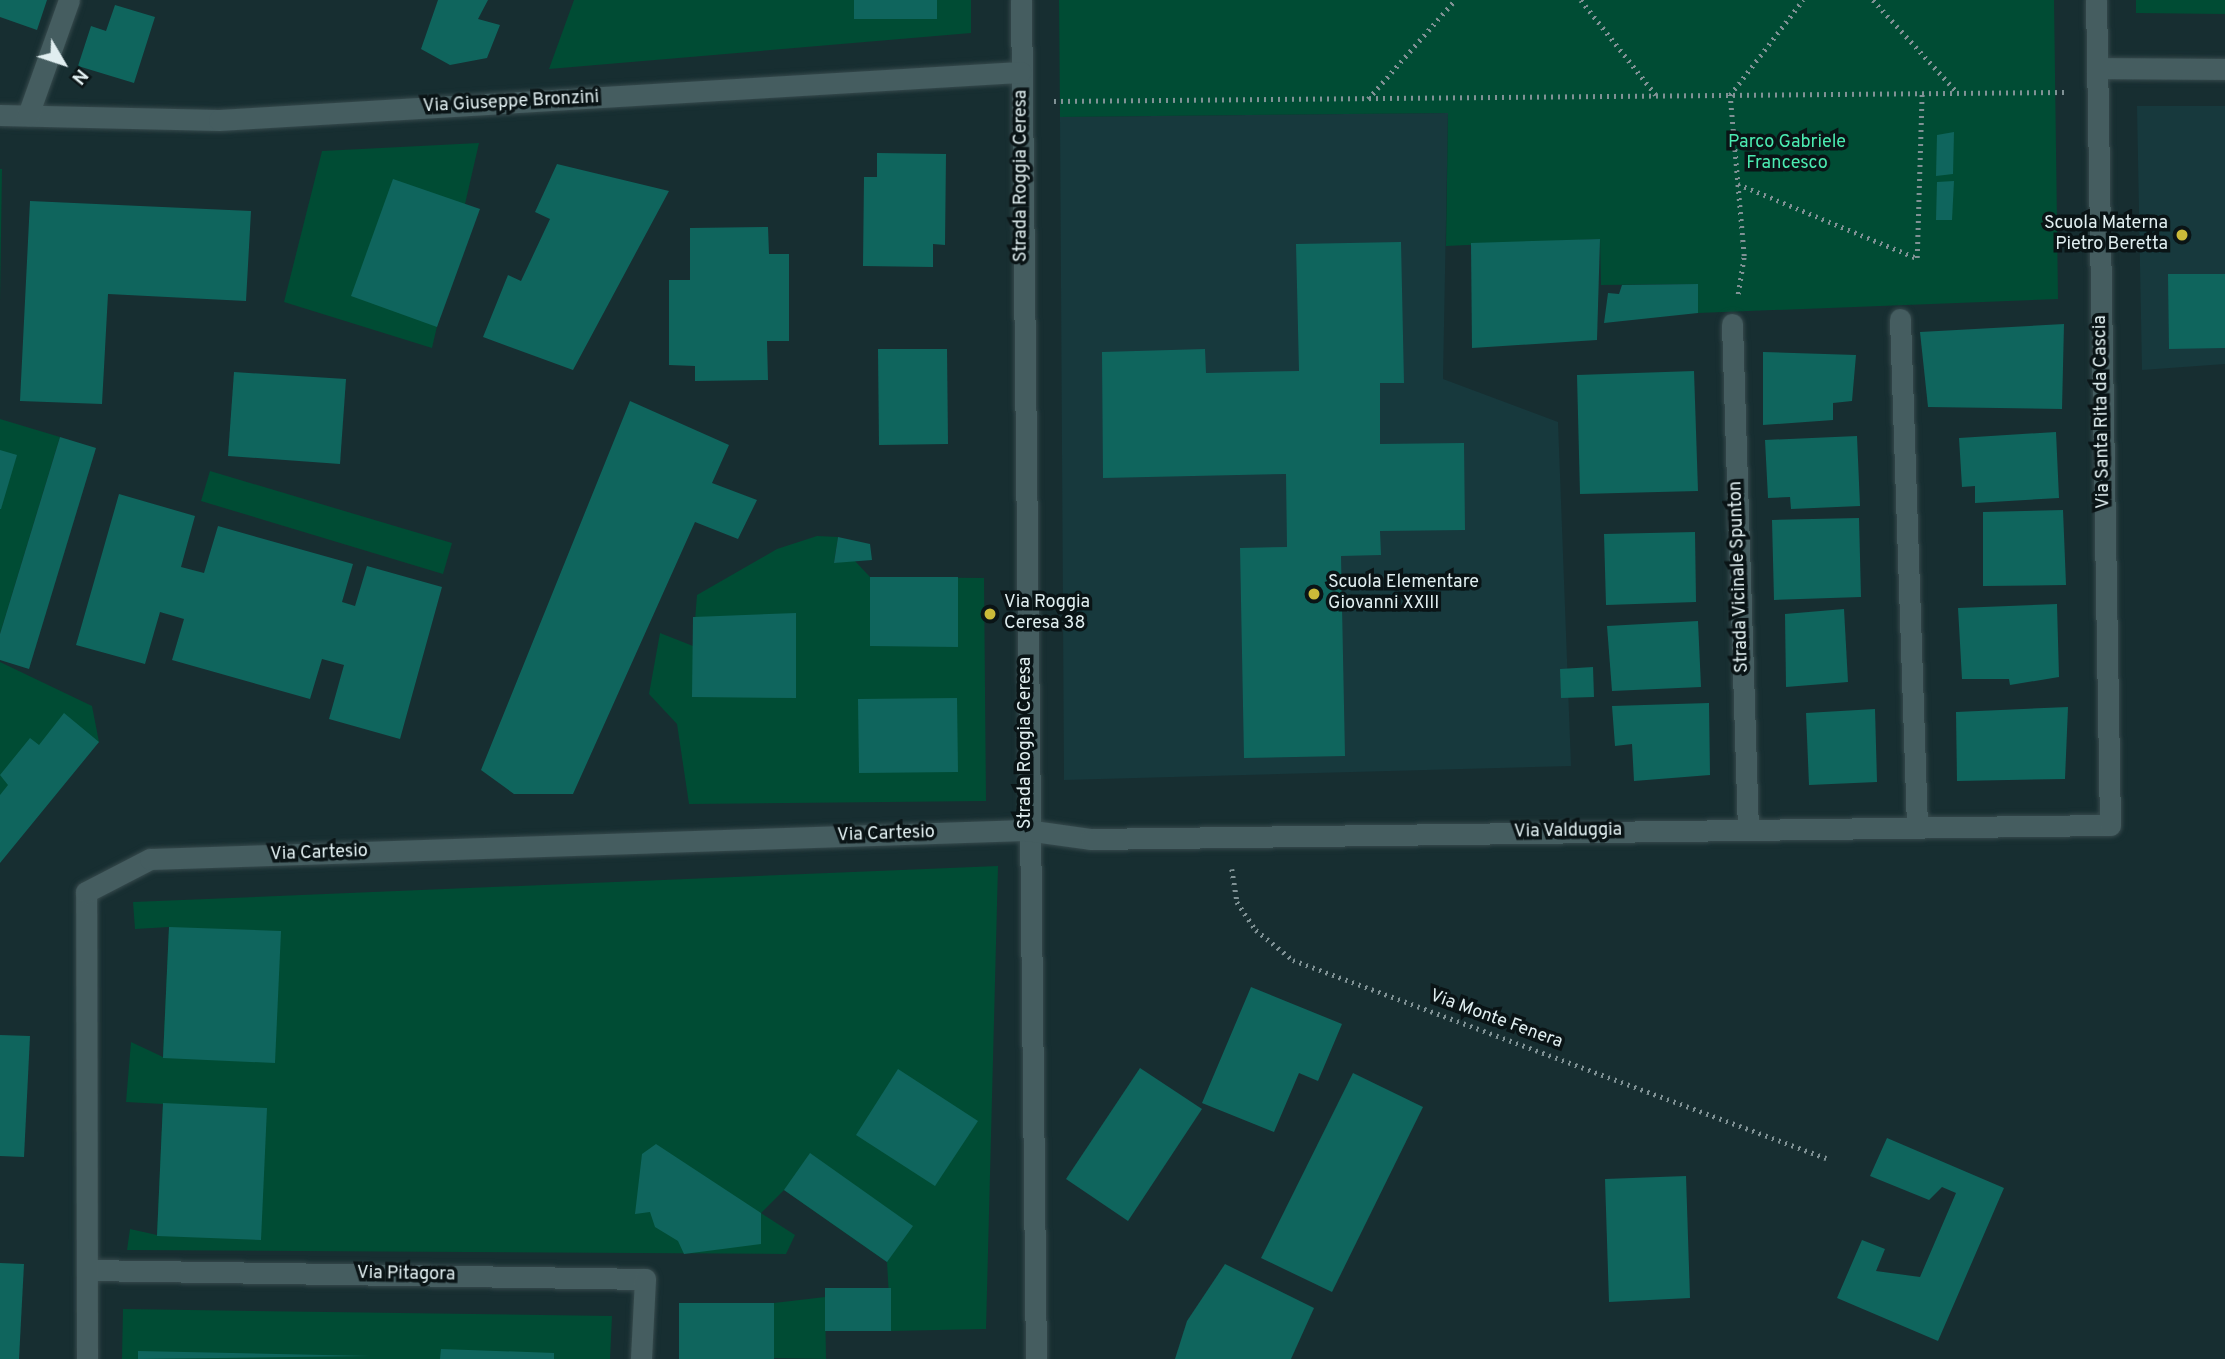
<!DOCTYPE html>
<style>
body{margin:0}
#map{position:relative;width:2225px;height:1359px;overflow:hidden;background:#172e31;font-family:Overpass,sans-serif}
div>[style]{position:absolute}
.built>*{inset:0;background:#17393d}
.green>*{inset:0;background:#004c34}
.building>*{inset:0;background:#0f655d}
.path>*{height:4.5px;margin-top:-2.25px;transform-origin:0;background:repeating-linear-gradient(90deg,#809295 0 2px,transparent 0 7px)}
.roads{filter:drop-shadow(0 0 2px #374a4d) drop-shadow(0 0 2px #374a4d)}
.street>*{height:21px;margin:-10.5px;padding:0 10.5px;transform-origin:10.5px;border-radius:10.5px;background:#455d60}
.dots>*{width:19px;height:19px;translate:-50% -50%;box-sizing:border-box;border:4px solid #0a1416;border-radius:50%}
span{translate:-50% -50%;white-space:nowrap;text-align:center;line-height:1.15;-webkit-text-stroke:7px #0a1416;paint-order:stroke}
.street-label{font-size:18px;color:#e0eef0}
.park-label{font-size:18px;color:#4bebb1}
.poi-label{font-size:18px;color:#e0eef0}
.right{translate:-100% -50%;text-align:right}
.left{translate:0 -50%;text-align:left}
.north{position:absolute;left:28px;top:28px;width:70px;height:70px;-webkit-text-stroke:5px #0a1416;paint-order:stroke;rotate:129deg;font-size:19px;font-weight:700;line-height:28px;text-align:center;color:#e0eef0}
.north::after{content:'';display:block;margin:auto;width:24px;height:32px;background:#e0eef0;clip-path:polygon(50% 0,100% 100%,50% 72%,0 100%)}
</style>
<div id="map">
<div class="built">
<i style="clip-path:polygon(2137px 106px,2225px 106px,2225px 364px,2142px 370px)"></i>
<i style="clip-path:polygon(1448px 113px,1443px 379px,1558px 422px,1571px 766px,1064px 780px,1060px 117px)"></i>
</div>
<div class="green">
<i style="clip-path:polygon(574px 0,971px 0,971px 33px,549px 69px)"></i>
<i style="clip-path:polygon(1059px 0,2054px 0,2058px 299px,1698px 313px,1698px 284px,1601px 285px,1600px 239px,1446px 246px,1448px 113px,1060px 117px)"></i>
<i style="clip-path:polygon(2136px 0,2225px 0,2225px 14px,2136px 13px)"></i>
<i style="clip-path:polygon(479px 143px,432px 348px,284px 302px,322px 151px)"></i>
<i style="clip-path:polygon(0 169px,2px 169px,0 302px)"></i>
<i style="clip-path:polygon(0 419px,60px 437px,0 634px)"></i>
<i style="clip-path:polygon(210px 471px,452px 543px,443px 574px,201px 501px)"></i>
<i style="clip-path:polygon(817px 536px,838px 537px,834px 563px,854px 560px,870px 577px,984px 578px,986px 801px,689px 804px,677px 724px,649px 694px,660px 633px,693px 646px,697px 595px,777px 549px)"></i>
<i style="clip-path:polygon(0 662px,92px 706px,99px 742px,0 804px)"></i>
<i style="clip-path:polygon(998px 866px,986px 1329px,891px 1331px,887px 1262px,784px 1190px,761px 1213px,795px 1235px,786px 1254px,127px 1250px,130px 1229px,157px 1235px,163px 1104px,126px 1102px,131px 1042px,163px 1057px,169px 927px,135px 929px,133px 902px)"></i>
<i style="clip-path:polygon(825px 1297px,826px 1359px,774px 1358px,774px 1303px)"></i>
<i style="clip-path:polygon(123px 1309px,612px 1316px,610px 1359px,122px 1359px)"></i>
</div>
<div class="building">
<i style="clip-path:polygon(0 0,47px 0,37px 30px,0 17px)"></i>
<i style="clip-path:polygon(438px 0,488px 0,478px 19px,500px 25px,487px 58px,450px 65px,421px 49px)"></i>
<i style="clip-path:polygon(854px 0,937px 0,937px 19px,854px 19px)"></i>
<i style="clip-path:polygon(115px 5px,155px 17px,134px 83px,78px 66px,91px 26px,106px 31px)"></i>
<i style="clip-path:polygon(1954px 132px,1953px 174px,1936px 176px,1937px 135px)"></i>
<i style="clip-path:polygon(877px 153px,946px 154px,945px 245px,933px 244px,933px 267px,863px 266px,864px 177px,877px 177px)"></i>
<i style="clip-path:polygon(557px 164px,669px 191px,573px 370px,483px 337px,508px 275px,521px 281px,550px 219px,535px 212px)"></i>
<i style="clip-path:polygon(393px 179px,480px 209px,437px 327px,351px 296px)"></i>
<i style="clip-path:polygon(1954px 181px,1952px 220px,1936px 220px,1937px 182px)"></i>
<i style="clip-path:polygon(30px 201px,251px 211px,246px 301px,108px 294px,102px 404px,20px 401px)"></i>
<i style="clip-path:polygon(768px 227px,769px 254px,789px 254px,789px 341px,767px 341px,768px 380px,695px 381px,695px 366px,669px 365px,669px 280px,690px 280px,690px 228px)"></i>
<i style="clip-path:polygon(1600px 239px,1597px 340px,1472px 348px,1471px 243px)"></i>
<i style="clip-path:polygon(1401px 242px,1404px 383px,1380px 383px,1380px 444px,1464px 443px,1465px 530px,1380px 531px,1381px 555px,1341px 556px,1345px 756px,1244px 758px,1240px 548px,1287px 547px,1286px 474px,1103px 478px,1102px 352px,1205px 349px,1206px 373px,1299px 371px,1296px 244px)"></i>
<i style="clip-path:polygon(2168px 274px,2225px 274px,2225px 348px,2169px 349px)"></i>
<i style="clip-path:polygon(1698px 284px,1698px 313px,1604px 323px,1608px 293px,1619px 294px,1622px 285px)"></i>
<i style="clip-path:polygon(2064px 324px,2062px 409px,1928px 407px,1920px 332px)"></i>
<i style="clip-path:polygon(878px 349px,947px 349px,948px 444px,879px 445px)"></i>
<i style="clip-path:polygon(1763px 352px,1856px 355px,1852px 401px,1833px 403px,1833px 420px,1763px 425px)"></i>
<i style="clip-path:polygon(1694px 371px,1698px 491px,1580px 494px,1577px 375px)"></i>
<i style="clip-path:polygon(234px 372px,346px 379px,340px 464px,228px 456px)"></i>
<i style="clip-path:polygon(630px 401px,729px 445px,712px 483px,757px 500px,738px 539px,695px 522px,573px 794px,514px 794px,481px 770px)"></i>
<i style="clip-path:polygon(2056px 432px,2059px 498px,1975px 503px,1975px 486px,1962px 487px,1959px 438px)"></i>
<i style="clip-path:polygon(1857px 436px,1860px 506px,1791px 509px,1790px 497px,1768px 498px,1765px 440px)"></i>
<i style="clip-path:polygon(60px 437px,96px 448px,29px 669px,0 660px,0 634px)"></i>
<i style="clip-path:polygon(0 450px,17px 455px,1px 509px,0 509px)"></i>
<i style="clip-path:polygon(119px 494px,195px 516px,181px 567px,204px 573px,218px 526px,353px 564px,342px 602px,355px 606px,367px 566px,442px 587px,400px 739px,329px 719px,344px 665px,322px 659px,310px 699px,172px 660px,184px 619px,160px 612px,145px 664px,76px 645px)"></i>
<i style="clip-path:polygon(2063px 510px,2066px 585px,1983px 586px,1983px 512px)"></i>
<i style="clip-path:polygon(1859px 518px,1861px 597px,1774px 600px,1772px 520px)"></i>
<i style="clip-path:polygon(1695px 532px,1696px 602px,1606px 605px,1604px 534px)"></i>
<i style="clip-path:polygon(838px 537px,870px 544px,872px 560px,834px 563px)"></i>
<i style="clip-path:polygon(870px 577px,958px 577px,958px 647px,870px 646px)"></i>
<i style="clip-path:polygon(2057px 604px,2059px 677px,2010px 685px,2009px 679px,1962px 679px,1958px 608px)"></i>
<i style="clip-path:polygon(1844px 609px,1848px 682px,1786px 687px,1785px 614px)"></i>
<i style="clip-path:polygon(796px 613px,796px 698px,692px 697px,693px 617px)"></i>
<i style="clip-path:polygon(1698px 621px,1701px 687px,1612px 691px,1607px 626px)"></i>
<i style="clip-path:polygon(1593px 667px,1594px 697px,1561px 698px,1560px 669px)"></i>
<i style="clip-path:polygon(957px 698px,958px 772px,859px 773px,858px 699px)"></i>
<i style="clip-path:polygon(1709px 703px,1710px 775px,1634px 781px,1632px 744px,1615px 746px,1612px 706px)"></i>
<i style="clip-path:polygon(2068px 707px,2065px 779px,1957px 781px,1956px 712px)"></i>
<i style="clip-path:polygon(1875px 709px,1877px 782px,1809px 785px,1806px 713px)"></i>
<i style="clip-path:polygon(64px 713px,99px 742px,0 863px,0 795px,8px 785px,0 775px,30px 738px,39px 745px)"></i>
<i style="clip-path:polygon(169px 927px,281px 931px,275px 1063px,163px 1058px)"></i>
<i style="clip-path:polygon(1251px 987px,1342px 1024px,1318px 1081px,1299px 1073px,1274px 1132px,1202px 1103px)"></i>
<i style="clip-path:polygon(0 1035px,30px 1036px,24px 1157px,0 1156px)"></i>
<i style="clip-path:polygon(1140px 1068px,1202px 1109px,1128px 1221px,1066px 1179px)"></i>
<i style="clip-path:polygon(898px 1069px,978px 1121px,935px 1186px,856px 1135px)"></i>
<i style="clip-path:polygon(1353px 1073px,1423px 1107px,1332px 1292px,1261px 1258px)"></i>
<i style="clip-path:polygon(163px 1103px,267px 1108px,261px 1240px,157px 1236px)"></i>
<i style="clip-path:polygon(1887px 1138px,2004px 1188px,1938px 1341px,1837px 1298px,1862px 1240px,1885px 1249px,1876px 1271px,1920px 1277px,1956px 1193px,1942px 1187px,1929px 1200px,1870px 1176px)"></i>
<i style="clip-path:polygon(656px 1144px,761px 1213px,761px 1244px,684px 1254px,678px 1241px,655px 1227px,650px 1212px,635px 1214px,642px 1154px)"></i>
<i style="clip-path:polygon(810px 1153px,913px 1226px,887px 1262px,784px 1190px)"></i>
<i style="clip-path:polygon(1686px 1176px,1690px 1298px,1609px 1302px,1605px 1179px)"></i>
<i style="clip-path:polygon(0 1263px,24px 1264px,19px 1359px,0 1359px)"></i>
<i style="clip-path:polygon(1225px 1264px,1314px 1308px,1291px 1359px,1175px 1359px,1187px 1321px)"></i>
<i style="clip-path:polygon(825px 1288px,891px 1288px,891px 1331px,825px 1331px)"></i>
<i style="clip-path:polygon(679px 1303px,774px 1303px,774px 1359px,679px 1359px)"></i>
<i style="clip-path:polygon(441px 1349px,554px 1353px,554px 1359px,440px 1359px)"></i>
<i style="clip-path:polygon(138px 1351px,371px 1356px,138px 1359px)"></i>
</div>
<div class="path">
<i style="left:1581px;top:0;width:121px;rotate:51.7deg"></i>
<i style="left:1873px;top:0;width:125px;rotate:47.6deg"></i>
<i style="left:1368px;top:99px;width:132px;rotate:-48.7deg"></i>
<i style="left:1054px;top:101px;width:1011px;rotate:-0.51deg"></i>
<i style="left:1738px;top:184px;width:194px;rotate:22.5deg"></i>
<i style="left:1917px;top:258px;width:165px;rotate:-88.3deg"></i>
<i style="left:1738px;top:294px;width:38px;rotate:-81deg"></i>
<i style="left:1744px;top:256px;width:162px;rotate:-95deg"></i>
<i style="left:1730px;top:95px;width:120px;rotate:-52.5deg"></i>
<i style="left:1232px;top:869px;width:33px;rotate:81deg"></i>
<i style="left:1237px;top:902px;width:34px;rotate:56deg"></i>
<i style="left:1256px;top:930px;width:48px;rotate:39deg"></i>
<i style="left:1293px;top:960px;width:569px;rotate:20.38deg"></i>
</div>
<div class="roads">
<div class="street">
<i style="left:1021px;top:0;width:1359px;rotate:89.37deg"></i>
<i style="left:2097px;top:68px;width:128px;rotate:0.4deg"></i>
<i style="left:0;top:115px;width:219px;rotate:1.3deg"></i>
<i style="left:219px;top:120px;width:803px;rotate:-3.43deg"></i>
<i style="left:28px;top:115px;width:122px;rotate:-70.4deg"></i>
<i style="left:1900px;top:319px;width:508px;rotate:88.08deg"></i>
<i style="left:1732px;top:324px;width:505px;rotate:88.19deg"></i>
<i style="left:87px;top:1270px;width:558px;rotate:0.92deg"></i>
<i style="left:645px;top:1279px;width:80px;rotate:92.9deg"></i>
<i style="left:87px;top:1359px;width:467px;rotate:-90.1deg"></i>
<i style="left:86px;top:892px;width:72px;rotate:-27.3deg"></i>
<i style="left:150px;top:859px;width:876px;rotate:-1.9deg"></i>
<i style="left:1026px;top:830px;width:66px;rotate:7.9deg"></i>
<i style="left:1091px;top:839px;width:1019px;rotate:-0.79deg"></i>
<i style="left:2110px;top:825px;width:825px;rotate:-90.97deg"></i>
</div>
</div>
<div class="dots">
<i style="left:2182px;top:235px;background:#cbba39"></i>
<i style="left:1314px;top:594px;background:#cbba39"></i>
<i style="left:990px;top:614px;background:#cbba39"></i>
</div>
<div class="street-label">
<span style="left:511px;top:103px;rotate:-3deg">Via Giuseppe Bronzini</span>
<span style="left:1022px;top:176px;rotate:-90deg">Strada Roggia Ceresa</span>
<span style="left:2103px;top:412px;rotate:-91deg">Via Santa Rita da Cascia</span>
<span style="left:1740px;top:577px;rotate:-92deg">Strada Vicinale Spunton</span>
<span style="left:1026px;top:743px;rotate:-90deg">Strada Roggia Ceresa</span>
<span style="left:1568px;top:832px;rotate:-1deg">Via Valduggia</span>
<span style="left:886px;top:835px;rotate:-2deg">Via Cartesio</span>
<span style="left:319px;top:854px;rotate:-2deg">Via Cartesio</span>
<span style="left:1496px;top:1020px;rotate:20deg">Via Monte Fenera</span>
<span style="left:406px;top:1275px;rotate:1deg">Via Pitagora</span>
</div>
<div class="park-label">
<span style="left:1787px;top:154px">Parco Gabriele<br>Francesco</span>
</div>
<div class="poi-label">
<span class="right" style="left:2168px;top:235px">Scuola Materna<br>Pietro Beretta</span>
<span class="left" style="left:1328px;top:594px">Scuola Elementare<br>Giovanni XXIII</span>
<span class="left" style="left:1004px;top:614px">Via Roggia<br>Ceresa 38</span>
</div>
<div class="north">N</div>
</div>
